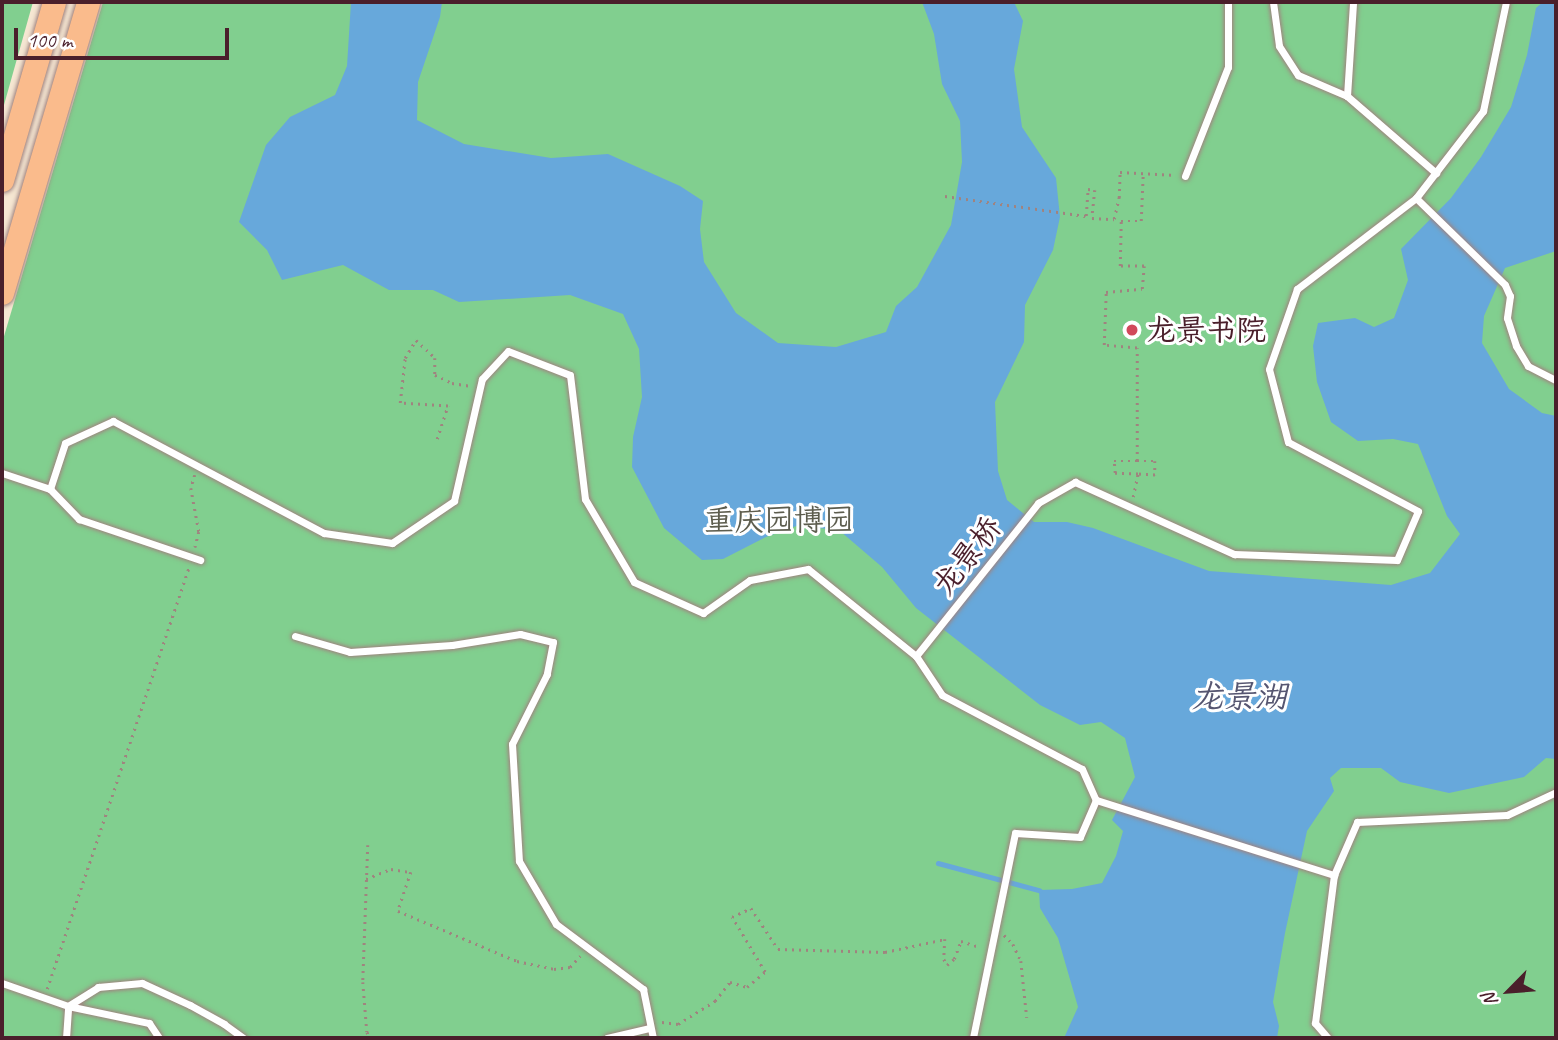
<!DOCTYPE html>
<meta charset="utf-8">
<style>
body{margin:0}
#map{position:relative;width:1558px;height:1040px;overflow:hidden;background:#f6e7d3;font-family:Caveat,"LXGW WenKai TC",sans-serif}
div>[style]{position:absolute}
.green>*{inset:0;background:#81cf8f}
.water>*{inset:0;background:#67a8db}
.stream>*{height:4.5px;margin:-2.25px;padding:0 2.25px;transform-origin:2.25px;border-radius:2.25px;background:#67a8db}
.path>*{height:2.5px;margin-top:-1.25px;transform-origin:0;background:repeating-linear-gradient(90deg,#a0837f 0 2px,transparent 0 7px)}
.roads{filter:drop-shadow(0 0 2px #a0837f) drop-shadow(0 0 2px #a0837f)}
.service>*{height:7px;margin:-3.5px;padding:0 3.5px;transform-origin:3.5px;border-radius:3.5px;background:#fff}
.trunk>*{height:23px;margin:-11.5px;padding:0 11.5px;transform-origin:11.5px;border-radius:11.5px;background:#fabb8c}
.dots>*{width:19px;height:19px;translate:-50% -50%;box-sizing:border-box;border:4px solid #fff;border-radius:50%}
span{translate:-50% -50%;white-space:nowrap;text-align:center;line-height:1.15;-webkit-text-stroke:6px #fff;paint-order:stroke}
.poi-label{font-size:30px;color:#4a1f2b}
.left{translate:0 -50%;text-align:left}
.park-label{font-size:30px;color:#5d5d4e}
.street-label{font-size:30px;color:#4a1f2b}
.water-label{font-size:32px;color:#565671;font-style:italic}
.frame{position:absolute;inset:0;border:4px solid #4a1f2b;pointer-events:none}
.north{position:absolute;left:1474px;top:956px;width:70px;height:70px;-webkit-text-stroke:5px #fff;paint-order:stroke;rotate:245deg;font-size:19px;font-weight:700;line-height:28px;text-align:center;color:#4a1f2b}
.north::after{content:'';display:block;margin:auto;width:24px;height:32px;background:#4a1f2b;clip-path:polygon(50% 0,100% 100%,50% 72%,0 100%)}
.scale{position:absolute;left:14px;top:28px;width:215px;height:32px;box-sizing:border-box;border:4px solid #4a1f2b;border-top:0;padding-left:9px;font-size:21px;line-height:24px;white-space:nowrap;color:#4a1f2b;-webkit-text-stroke:5px #fff;paint-order:stroke}
</style>
<div id="map">
<div class="green">
<i style="clip-path:polygon(2px 2px,33px 2px,2px 112px)"></i>
<i style="clip-path:polygon(103px 2px,1556px 2px,1556px 1038px,2px 1038px,2px 343px)"></i>
</div>
<div class="water">
<i style="clip-path:polygon(351px 2px,442px 2px,440px 17px,418px 82px,417px 120px,464px 144px,551px 158px,608px 154px,680px 186px,703px 201px,700px 229px,704px 262px,736px 313px,778px 343px,836px 347px,886px 332px,896px 306px,917px 287px,951px 225px,962px 162px,960px 121px,942px 84px,934px 34px,922px 2px,1014px 2px,1023px 21px,1014px 69px,1022px 127px,1056px 178px,1060px 217px,1053px 250px,1025px 305px,1024px 342px,995px 402px,998px 471px,1007px 500px,1034px 522px,1067px 522px,1093px 528px,1209px 571px,1391px 585px,1430px 573px,1460px 534px,1447px 516px,1418px 444px,1393px 439px,1358px 441px,1331px 422px,1317px 382px,1313px 346px,1318px 323px,1355px 318px,1374px 327px,1394px 318px,1408px 280px,1401px 249px,1451px 198px,1481px 157px,1511px 107px,1527px 55px,1536px 8px,1543px 2px,1556px 2px,1556px 251px,1505px 268px,1484px 316px,1482px 343px,1509px 389px,1542px 413px,1556px 416px,1556px 759px,1546px 758px,1524px 777px,1449px 793px,1400px 782px,1381px 768px,1341px 768px,1330px 778px,1334px 791px,1307px 831px,1285px 933px,1273px 1002px,1279px 1026px,1277px 1038px,1064px 1038px,1078px 1007px,1058px 938px,1040px 908px,1039px 890px,1072px 889px,1102px 883px,1116px 856px,1123px 831px,1112px 820px,1135px 777px,1125px 738px,1101px 722px,1080px 725px,1040px 705px,916px 608px,882px 567px,840px 531px,799px 525px,766px 537px,723px 559px,702px 560px,664px 528px,632px 467px,633px 437px,642px 397px,639px 349px,623px 314px,570px 295px,459px 302px,433px 290px,389px 290px,343px 265px,282px 280px,267px 250px,239px 222px,266px 145px,290px 117px,335px 95px,347px 66px)"></i>
</div>
<div class="stream">
<i style="left:938px;top:863px;width:105px;rotate:15deg"></i>
</div>
<div class="path">
<i style="left:945px;top:196px;width:142px;rotate:8.1deg"></i>
<i style="left:1086px;top:216px;width:27px;rotate:-86deg"></i>
<i style="left:1088px;top:189px;width:7px;rotate:8deg"></i>
<i style="left:1095px;top:190px;width:28px;rotate:96deg"></i>
<i style="left:1092px;top:218px;width:22px;rotate:3deg"></i>
<i style="left:1114px;top:219px;width:22px;rotate:-77deg"></i>
<i style="left:1119px;top:198px;width:26px;rotate:-88deg"></i>
<i style="left:1120px;top:172px;width:56px;rotate:3.1deg"></i>
<i style="left:437px;top:439px;width:35px;rotate:-72deg"></i>
<i style="left:448px;top:406px;width:48px;rotate:-176.4deg"></i>
<i style="left:400px;top:403px;width:45px;rotate:-83.7deg"></i>
<i style="left:405px;top:358px;width:21px;rotate:-59deg"></i>
<i style="left:416px;top:340px;width:26px;rotate:43deg"></i>
<i style="left:435px;top:358px;width:17px;rotate:90deg"></i>
<i style="left:435px;top:375px;width:19px;rotate:25deg"></i>
<i style="left:452px;top:383px;width:18px;rotate:9deg"></i>
<i style="left:1137px;top:461px;width:18px"></i>
<i style="left:1155px;top:461px;width:14px;rotate:90deg"></i>
<i style="left:1155px;top:475px;width:17px;rotate:-177deg"></i>
<i style="left:195px;top:475px;width:14px;rotate:107deg"></i>
<i style="left:191px;top:488px;width:45px;rotate:79.7deg"></i>
<i style="left:199px;top:532px;width:16px;rotate:104deg"></i>
<i style="left:1133px;top:497px;width:24px;rotate:-78deg"></i>
<i style="left:1138px;top:474px;width:23px;rotate:-178deg"></i>
<i style="left:1115px;top:473px;width:12px;rotate:-95deg"></i>
<i style="left:1114px;top:461px;width:23px"></i>
<i style="left:1137px;top:461px;width:113px;rotate:-90deg"></i>
<i style="left:1137px;top:348px;width:33px;rotate:-175deg"></i>
<i style="left:1104px;top:345px;width:53px;rotate:-87.8deg"></i>
<i style="left:1106px;top:292px;width:36px;rotate:-5deg"></i>
<i style="left:1142px;top:289px;width:23px;rotate:-85deg"></i>
<i style="left:1144px;top:266px;width:24px;rotate:180deg"></i>
<i style="left:1120px;top:266px;width:45px;rotate:-88.7deg"></i>
<i style="left:1121px;top:221px;width:20px"></i>
<i style="left:1141px;top:221px;width:47px;rotate:-87.6deg"></i>
<i style="left:368px;top:845px;width:137px;rotate:92.1deg"></i>
<i style="left:363px;top:982px;width:50px;rotate:85.4deg"></i>
<i style="left:367px;top:1032px;width:7px;rotate:56deg"></i>
<i style="left:366px;top:879px;width:27px;rotate:-22deg"></i>
<i style="left:391px;top:869px;width:20px;rotate:9deg"></i>
<i style="left:411px;top:872px;width:41px;rotate:108.4deg"></i>
<i style="left:398px;top:911px;width:129px;rotate:22.8deg"></i>
<i style="left:517px;top:961px;width:38px;rotate:12deg"></i>
<i style="left:554px;top:969px;width:16px;rotate:-7deg"></i>
<i style="left:570px;top:967px;width:15px;rotate:-48deg"></i>
<i style="left:1004px;top:935px;width:13px;rotate:45deg"></i>
<i style="left:1013px;top:944px;width:19px;rotate:65deg"></i>
<i style="left:1021px;top:961px;width:57px;rotate:84deg"></i>
<i style="left:47px;top:989px;width:445px;rotate:-71.4deg"></i>
<i style="left:662px;top:1022px;width:16px;rotate:7deg"></i>
<i style="left:678px;top:1024px;width:44px;rotate:-31.9deg"></i>
<i style="left:715px;top:1001px;width:24px;rotate:-52deg"></i>
<i style="left:730px;top:982px;width:18px;rotate:16deg"></i>
<i style="left:747px;top:987px;width:23px;rotate:-40deg"></i>
<i style="left:765px;top:972px;width:64px;rotate:-121deg"></i>
<i style="left:732px;top:917px;width:21px;rotate:-25deg"></i>
<i style="left:751px;top:908px;width:49px;rotate:56.6deg"></i>
<i style="left:778px;top:949px;width:107px;rotate:1.6deg"></i>
<i style="left:885px;top:952px;width:61px;rotate:-12.2deg"></i>
<i style="left:945px;top:939px;width:20px;rotate:93deg"></i>
<i style="left:944px;top:959px;width:7px;rotate:63deg"></i>
<i style="left:947px;top:965px;width:9px;rotate:-41deg"></i>
<i style="left:954px;top:959px;width:19px;rotate:-69deg"></i>
<i style="left:961px;top:941px;width:20px;rotate:18deg"></i>
</div>
<div class="roads">
<div class="service">
<i style="left:1273px;top:2px;width:44px;rotate:82.2deg"></i>
<i style="left:1279px;top:46px;width:35px;rotate:57deg"></i>
<i style="left:1298px;top:75px;width:53px;rotate:23.2deg"></i>
<i style="left:1347px;top:96px;width:118px;rotate:40.9deg"></i>
<i style="left:1347px;top:96px;width:94px;rotate:-86.3deg"></i>
<i style="left:1185px;top:176px;width:117px;rotate:-68.5deg"></i>
<i style="left:1228px;top:67px;width:65px;rotate:-90deg"></i>
<i style="left:1416px;top:198px;width:124px;rotate:44.3deg"></i>
<i style="left:1505px;top:285px;width:12px;rotate:66deg"></i>
<i style="left:1510px;top:296px;width:22px;rotate:98deg"></i>
<i style="left:1507px;top:318px;width:29px;rotate:72deg"></i>
<i style="left:1516px;top:346px;width:23px;rotate:59deg"></i>
<i style="left:1528px;top:366px;width:31px;rotate:27deg"></i>
<i style="left:2px;top:473px;width:51px;rotate:18.4deg"></i>
<i style="left:50px;top:489px;width:48px;rotate:-71.9deg"></i>
<i style="left:65px;top:443px;width:53px;rotate:-24.6deg"></i>
<i style="left:113px;top:421px;width:239px;rotate:28deg"></i>
<i style="left:324px;top:533px;width:69px;rotate:8.4deg"></i>
<i style="left:392px;top:543px;width:75px;rotate:-34.1deg"></i>
<i style="left:454px;top:501px;width:125px;rotate:-77.1deg"></i>
<i style="left:482px;top:379px;width:38px;rotate:-47deg"></i>
<i style="left:508px;top:351px;width:66px;rotate:21.2deg"></i>
<i style="left:570px;top:375px;width:125px;rotate:83.1deg"></i>
<i style="left:585px;top:499px;width:96px;rotate:59.4deg"></i>
<i style="left:634px;top:582px;width:76px;rotate:24.2deg"></i>
<i style="left:703px;top:613px;width:57px;rotate:-35.1deg"></i>
<i style="left:750px;top:580px;width:59px;rotate:-10.7deg"></i>
<i style="left:808px;top:569px;width:139px;rotate:38.9deg"></i>
<i style="left:916px;top:656px;width:47px;rotate:56.3deg"></i>
<i style="left:942px;top:695px;width:158px;rotate:27.9deg"></i>
<i style="left:1082px;top:769px;width:34px;rotate:66deg"></i>
<i style="left:1096px;top:800px;width:40px;rotate:113.4deg"></i>
<i style="left:1080px;top:837px;width:65px;rotate:-176.5deg"></i>
<i style="left:1015px;top:833px;width:209px;rotate:101.6deg"></i>
<i style="left:50px;top:489px;width:42px;rotate:46deg"></i>
<i style="left:79px;top:519px;width:128px;rotate:18.7deg"></i>
<i style="left:295px;top:636px;width:57px;rotate:16.2deg"></i>
<i style="left:350px;top:652px;width:102px;rotate:-3.9deg"></i>
<i style="left:452px;top:645px;width:69px;rotate:-9.2deg"></i>
<i style="left:520px;top:634px;width:34px;rotate:14deg"></i>
<i style="left:553px;top:642px;width:33px;rotate:101deg"></i>
<i style="left:547px;top:674px;width:78px;rotate:116.6deg"></i>
<i style="left:512px;top:744px;width:117px;rotate:86.6deg"></i>
<i style="left:519px;top:861px;width:73px;rotate:59.6deg"></i>
<i style="left:556px;top:924px;width:109px;rotate:36.8deg"></i>
<i style="left:643px;top:989px;width:50px;rotate:78.5deg"></i>
<i style="left:916px;top:656px;width:196px;rotate:-51.4deg"></i>
<i style="left:1038px;top:503px;width:43px;rotate:-29.6deg"></i>
<i style="left:1075px;top:482px;width:175px;rotate:24.4deg"></i>
<i style="left:1234px;top:554px;width:163px;rotate:2.1deg"></i>
<i style="left:1397px;top:560px;width:53px;rotate:-66.8deg"></i>
<i style="left:1418px;top:511px;width:147px;rotate:-152deg"></i>
<i style="left:1288px;top:442px;width:75px;rotate:-104.6deg"></i>
<i style="left:1269px;top:369px;width:85px;rotate:-70.7deg"></i>
<i style="left:1297px;top:289px;width:150px;rotate:-37.4deg"></i>
<i style="left:1416px;top:198px;width:110px;rotate:-52.4deg"></i>
<i style="left:1483px;top:111px;width:111px;rotate:-78.1deg"></i>
<i style="left:1096px;top:800px;width:250px;rotate:17.5deg"></i>
<i style="left:2px;top:983px;width:70px;rotate:19.2deg"></i>
<i style="left:68px;top:1006px;width:83px;rotate:11.9deg"></i>
<i style="left:149px;top:1023px;width:18px;rotate:56deg"></i>
<i style="left:66px;top:1038px;width:32px;rotate:-86deg"></i>
<i style="left:68px;top:1006px;width:36px;rotate:-32deg"></i>
<i style="left:98px;top:987px;width:44px;rotate:-5.2deg"></i>
<i style="left:142px;top:983px;width:53px;rotate:24.6deg"></i>
<i style="left:190px;top:1005px;width:39px;rotate:29deg"></i>
<i style="left:224px;top:1024px;width:24px;rotate:36deg"></i>
<i style="left:607px;top:1038px;width:43px;rotate:-13.4deg"></i>
<i style="left:1328px;top:1038px;width:20px;rotate:-131deg"></i>
<i style="left:1315px;top:1023px;width:149px;rotate:-82.7deg"></i>
<i style="left:1334px;top:875px;width:58px;rotate:-66.5deg"></i>
<i style="left:1357px;top:822px;width:150px;rotate:-2.7deg"></i>
<i style="left:1507px;top:815px;width:54px;rotate:-25.1deg"></i>
</div>
<div class="trunk">
<i style="left:2px;top:180px;width:185px;rotate:-73.7deg"></i>
<i style="left:2px;top:293px;width:303px;rotate:-73.5deg"></i>
</div>
</div>
<div class="dots">
<i style="left:1132px;top:330px;background:#d1495b"></i>
</div>
<div class="poi-label">
<span class="left" style="left:1146px;top:330px">龙景书院</span>
</div>
<div class="park-label">
<span style="left:779px;top:520px">重庆园博园</span>
</div>
<div class="street-label">
<span style="left:967px;top:556px;rotate:-52deg">龙景桥</span>
</div>
<div class="water-label">
<span style="left:1239px;top:697px">龙景湖</span>
</div>
<div class="frame"></div>
<div class="north">N</div>
<div class="scale">100 m</div>
</div>
